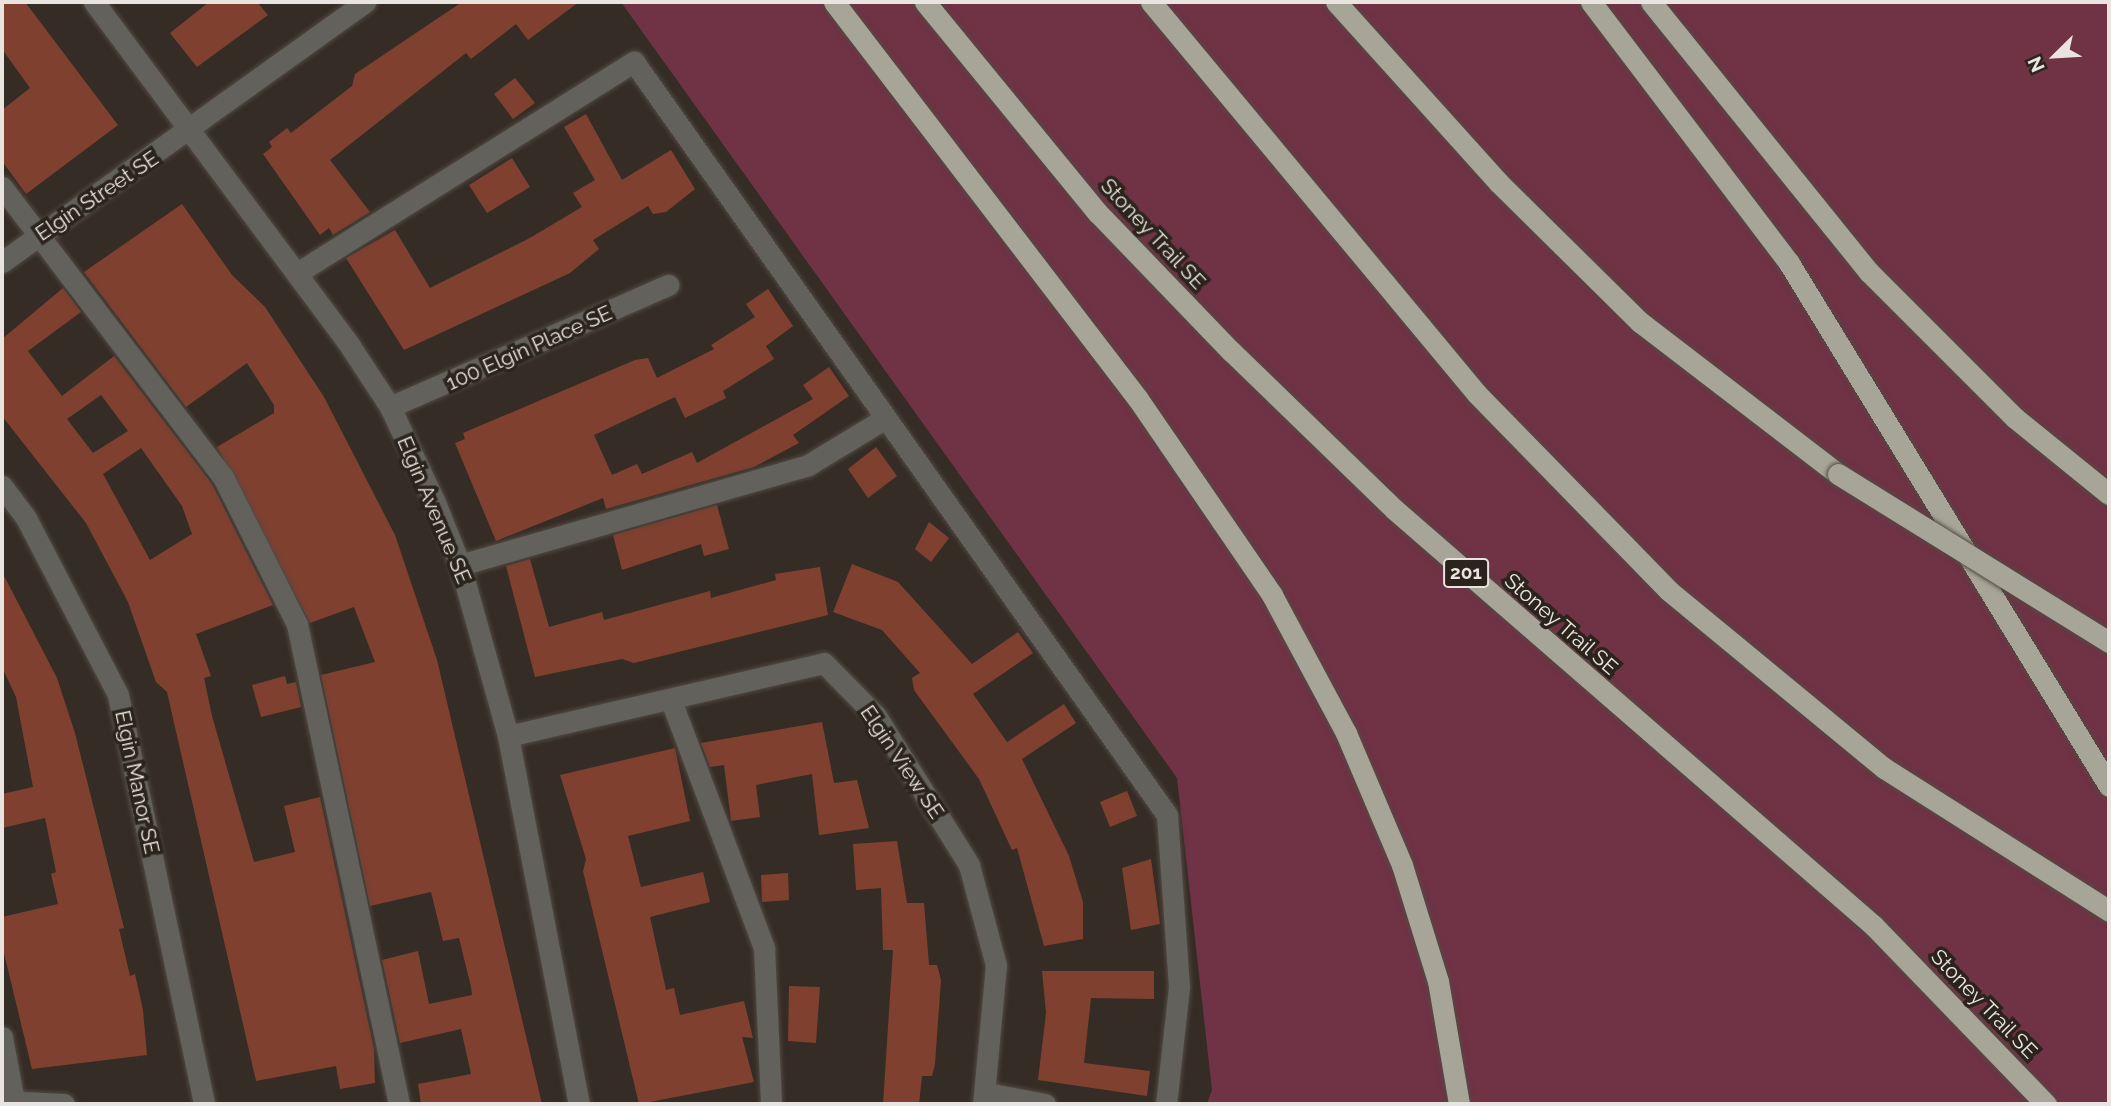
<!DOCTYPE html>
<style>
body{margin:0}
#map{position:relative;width:2111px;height:1106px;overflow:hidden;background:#352d25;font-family:Raleway,sans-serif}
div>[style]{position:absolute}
.green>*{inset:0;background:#703245}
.building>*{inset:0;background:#7f4030}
.roads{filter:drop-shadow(0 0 2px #524a43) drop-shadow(0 0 2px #524a43)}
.minor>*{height:21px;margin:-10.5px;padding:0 10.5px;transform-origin:10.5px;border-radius:10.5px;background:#62615c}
.highway>*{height:21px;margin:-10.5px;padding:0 10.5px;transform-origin:10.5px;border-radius:10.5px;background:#a6a598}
.bridges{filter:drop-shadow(0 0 2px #524a43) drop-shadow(0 0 2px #524a43)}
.highway-bridge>*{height:21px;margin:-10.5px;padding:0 10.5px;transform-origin:10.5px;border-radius:10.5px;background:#a6a598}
span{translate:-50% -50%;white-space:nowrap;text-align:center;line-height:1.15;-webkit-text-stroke:7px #2b241c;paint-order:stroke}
.shield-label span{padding:2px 5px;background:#2b241c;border:2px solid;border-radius:5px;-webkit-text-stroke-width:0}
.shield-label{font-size:19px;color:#e9e4df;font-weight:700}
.street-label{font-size:21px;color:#e9e4df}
.frame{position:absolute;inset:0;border:4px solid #e9e4df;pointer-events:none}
.north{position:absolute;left:2020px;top:21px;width:70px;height:70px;-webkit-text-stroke:5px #2b241c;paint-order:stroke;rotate:246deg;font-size:19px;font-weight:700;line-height:28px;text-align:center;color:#e9e4df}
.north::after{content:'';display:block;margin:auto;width:24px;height:32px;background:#e9e4df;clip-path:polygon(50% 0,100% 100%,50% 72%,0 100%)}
</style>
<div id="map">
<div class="green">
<i style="clip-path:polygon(621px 2px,2109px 2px,2109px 1104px,1207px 1104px,1212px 1090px,1177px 778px)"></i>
</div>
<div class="building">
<i style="clip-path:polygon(2px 2px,25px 2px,118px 125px,26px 194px,2px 161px,2px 110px,30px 88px,2px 49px)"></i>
<i style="clip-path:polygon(209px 2px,257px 2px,268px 15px,197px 67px,170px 33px)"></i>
<i style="clip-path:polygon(462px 2px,579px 2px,528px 40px,516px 24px,471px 59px,466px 53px,330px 160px,370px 212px,333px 235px,329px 228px,320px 235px,263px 154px,272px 147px,269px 142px,287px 128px,291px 133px,352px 86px,355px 74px)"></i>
<i style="clip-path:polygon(515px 78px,535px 103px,513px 119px,494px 94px)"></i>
<i style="clip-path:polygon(586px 114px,622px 180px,671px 150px,695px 189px,666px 212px,653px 214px,648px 206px,593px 240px,599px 249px,570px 273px,404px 350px,346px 258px,395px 230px,430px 288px,528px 239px,582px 207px,573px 193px,595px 180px,564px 127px)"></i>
<i style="clip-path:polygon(512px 158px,530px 187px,487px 213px,469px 185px)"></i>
<i style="clip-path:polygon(182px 204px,232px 275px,265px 307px,324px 397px,395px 535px,437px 660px,542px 1104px,421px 1104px,418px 1084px,471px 1074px,461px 1029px,400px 1043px,382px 960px,418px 951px,429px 1004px,472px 995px,471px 987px,459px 938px,443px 941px,431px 892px,370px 906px,321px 675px,375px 662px,354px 607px,310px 623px,217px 447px,274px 413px,274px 405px,247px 363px,186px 407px,84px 272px)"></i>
<i style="clip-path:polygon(evenodd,63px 288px,81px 312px,28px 351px,62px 396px,114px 356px,212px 484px,273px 605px,196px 634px,211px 676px,204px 678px,212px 716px,254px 862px,295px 852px,284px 806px,320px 797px,374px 1049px,375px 1083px,340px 1089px,336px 1066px,256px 1081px,167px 692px,156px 682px,128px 602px,86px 523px,2px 416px,2px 339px,63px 288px,101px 395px,128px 431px,93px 453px,67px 419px,101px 395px,63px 288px,141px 448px,182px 506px,192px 534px,150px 560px,103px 474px,141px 448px)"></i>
<i style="clip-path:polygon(768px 289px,793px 326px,766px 346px,774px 359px,723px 391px,726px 398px,685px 418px,675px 397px,594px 435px,612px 475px,637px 464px,642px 474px,692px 452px,697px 463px,813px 399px,803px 385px,829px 367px,849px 396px,793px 435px,799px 443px,754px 467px,606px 509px,603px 498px,496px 541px,455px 443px,465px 439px,463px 433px,635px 360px,648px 358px,657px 378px,714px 349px,711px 345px,755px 317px,746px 304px)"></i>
<i style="clip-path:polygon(876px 447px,897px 476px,868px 498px,848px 469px)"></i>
<i style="clip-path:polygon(717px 505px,729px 549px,704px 556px,701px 544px,622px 570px,613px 535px)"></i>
<i style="clip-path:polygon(929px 522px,949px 538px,931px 562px,915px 549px)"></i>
<i style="clip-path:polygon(530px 559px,549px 627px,602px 612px,604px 620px,710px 591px,711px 598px,776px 580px,775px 574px,820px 567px,828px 615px,634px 663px,622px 659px,535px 677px,506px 566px)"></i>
<i style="clip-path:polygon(852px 564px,898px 582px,972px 664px,1018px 632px,1033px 653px,973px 694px,1007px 742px,1064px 704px,1076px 723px,1022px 759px,1069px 856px,1083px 902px,1083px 939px,1044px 946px,1017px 848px,1012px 850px,979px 779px,914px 690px,912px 678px,920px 673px,882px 630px,833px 612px)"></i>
<i style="clip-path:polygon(2px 572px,57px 678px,75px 733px,124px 928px,119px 929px,130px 976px,135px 974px,143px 1010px,147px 1055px,32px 1069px,2px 945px,2px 917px,58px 904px,51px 874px,56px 872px,45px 818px,2px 828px,2px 794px,33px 787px,16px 697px,2px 667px)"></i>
<i style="clip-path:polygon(285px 676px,287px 684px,296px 682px,301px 707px,261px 717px,252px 685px)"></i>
<i style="clip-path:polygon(822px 722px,834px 783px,857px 780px,869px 828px,819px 835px,812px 774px,756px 785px,760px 817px,731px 821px,724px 765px,710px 767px,701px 743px)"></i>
<i style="clip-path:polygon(675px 748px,690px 821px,628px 836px,641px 887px,703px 872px,710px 902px,650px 917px,666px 990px,674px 988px,680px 1015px,744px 1001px,753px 1038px,742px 1037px,754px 1082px,639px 1104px,583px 871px,586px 859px,560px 775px)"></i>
<i style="clip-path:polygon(1127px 791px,1137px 816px,1110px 827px,1100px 802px)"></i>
<i style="clip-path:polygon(897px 841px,907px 903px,924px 903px,929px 965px,937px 965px,941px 980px,935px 1064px,932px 1076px,922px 1076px,919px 1104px,883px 1104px,893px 950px,883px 950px,881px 888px,856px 890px,853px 844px)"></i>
<i style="clip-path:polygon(1151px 859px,1160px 924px,1131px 930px,1122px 868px)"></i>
<i style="clip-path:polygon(788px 873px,789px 900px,762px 902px,761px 875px)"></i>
<i style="clip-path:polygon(1042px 971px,1154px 971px,1154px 999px,1091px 998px,1084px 1063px,1150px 1071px,1147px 1096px,1038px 1080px,1046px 1013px)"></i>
<i style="clip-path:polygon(789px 986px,820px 987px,816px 1043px,788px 1041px)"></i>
</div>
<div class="roads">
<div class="minor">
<i style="left:94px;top:2px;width:429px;rotate:53.3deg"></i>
<i style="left:350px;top:346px;width:73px;rotate:56.7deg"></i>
<i style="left:390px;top:407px;width:103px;rotate:64.7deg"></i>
<i style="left:434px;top:500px;width:70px;rotate:68.2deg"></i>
<i style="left:460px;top:565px;width:178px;rotate:74.3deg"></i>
<i style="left:508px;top:736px;width:375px;rotate:79.1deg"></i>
<i style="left:2px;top:187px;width:365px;rotate:52.7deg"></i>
<i style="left:223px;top:477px;width:165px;rotate:63.3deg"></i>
<i style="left:297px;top:624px;width:491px;rotate:78deg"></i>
<i style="left:2px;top:262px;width:447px;rotate:-35.6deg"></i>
<i style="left:297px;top:273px;width:398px;rotate:-32.1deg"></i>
<i style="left:634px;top:62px;width:923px;rotate:54.71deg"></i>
<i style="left:1167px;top:815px;width:172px;rotate:86deg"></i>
<i style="left:1179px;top:987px;width:118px;rotate:96.3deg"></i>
<i style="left:390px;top:407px;width:304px;rotate:-23.7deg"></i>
<i style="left:2px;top:486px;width:40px;rotate:53deg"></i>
<i style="left:26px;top:518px;width:199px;rotate:62.5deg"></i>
<i style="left:118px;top:695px;width:418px;rotate:78.1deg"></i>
<i style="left:460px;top:565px;width:362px;rotate:-16deg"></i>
<i style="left:808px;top:465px;width:89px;rotate:-31.2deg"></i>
<i style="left:672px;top:703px;width:262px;rotate:69.4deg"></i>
<i style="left:764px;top:948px;width:156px;rotate:87.4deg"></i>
<i style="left:508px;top:736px;width:324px;rotate:-13deg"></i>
<i style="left:824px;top:663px;width:74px;rotate:45.5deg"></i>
<i style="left:876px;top:716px;width:176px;rotate:58deg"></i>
<i style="left:969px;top:865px;width:104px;rotate:74.9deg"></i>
<i style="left:996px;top:965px;width:140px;rotate:95.3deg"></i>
<i style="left:2px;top:1037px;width:65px;rotate:79.4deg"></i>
<i style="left:987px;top:1093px;width:59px;rotate:10.7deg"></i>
<i style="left:2px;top:1101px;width:62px;rotate:2.8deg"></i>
</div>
<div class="highway">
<i style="left:834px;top:2px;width:500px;rotate:52.56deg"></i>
<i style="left:1138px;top:399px;width:237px;rotate:55.6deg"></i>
<i style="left:1272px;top:595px;width:157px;rotate:61.8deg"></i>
<i style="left:1346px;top:733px;width:143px;rotate:67deg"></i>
<i style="left:1402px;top:865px;width:121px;rotate:72.8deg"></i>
<i style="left:1438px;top:981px;width:125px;rotate:80.3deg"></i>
<i style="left:925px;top:2px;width:273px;rotate:50.7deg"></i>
<i style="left:1098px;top:213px;width:192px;rotate:46.1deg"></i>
<i style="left:1231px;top:351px;width:227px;rotate:44.1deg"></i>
<i style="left:1394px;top:509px;width:636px;rotate:40.98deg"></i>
<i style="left:1874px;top:926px;width:248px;rotate:46deg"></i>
<i style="left:1151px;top:2px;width:510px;rotate:50.25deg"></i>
<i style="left:1477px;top:394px;width:274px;rotate:45.7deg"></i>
<i style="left:1668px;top:590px;width:280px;rotate:39.5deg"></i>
<i style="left:1884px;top:768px;width:267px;rotate:32.4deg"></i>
<i style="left:1336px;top:2px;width:244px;rotate:48deg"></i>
<i style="left:1499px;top:183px;width:198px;rotate:44.6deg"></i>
<i style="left:1640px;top:322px;width:250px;rotate:37.5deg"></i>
<i style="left:1591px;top:2px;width:328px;rotate:52.8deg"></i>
<i style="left:1789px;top:263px;width:613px;rotate:58.54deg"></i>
<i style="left:1651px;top:2px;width:347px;rotate:51.1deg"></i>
<i style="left:1869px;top:272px;width:206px;rotate:45deg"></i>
<i style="left:2015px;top:418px;width:121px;rotate:39deg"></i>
</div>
</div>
<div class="bridges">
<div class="highway-bridge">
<i style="left:1838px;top:474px;width:319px;rotate:31.8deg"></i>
</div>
</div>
<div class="shield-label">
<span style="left:1466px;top:573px">201</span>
</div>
<div class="street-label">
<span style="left:97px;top:196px;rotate:-34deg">Elgin Street SE</span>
<span style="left:1153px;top:234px;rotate:47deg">Stoney Trail SE</span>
<span style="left:529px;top:348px;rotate:-24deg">100 Elgin Place SE</span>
<span style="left:434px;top:510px;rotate:67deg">Elgin Avenue SE</span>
<span style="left:1561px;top:624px;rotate:41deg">Stoney Trail SE</span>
<span style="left:902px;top:762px;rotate:56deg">Elgin View SE</span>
<span style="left:137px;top:782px;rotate:78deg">Elgin Manor SE</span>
<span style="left:1984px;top:1004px;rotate:46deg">Stoney Trail SE</span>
</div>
<div class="frame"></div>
<div class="north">N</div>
</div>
